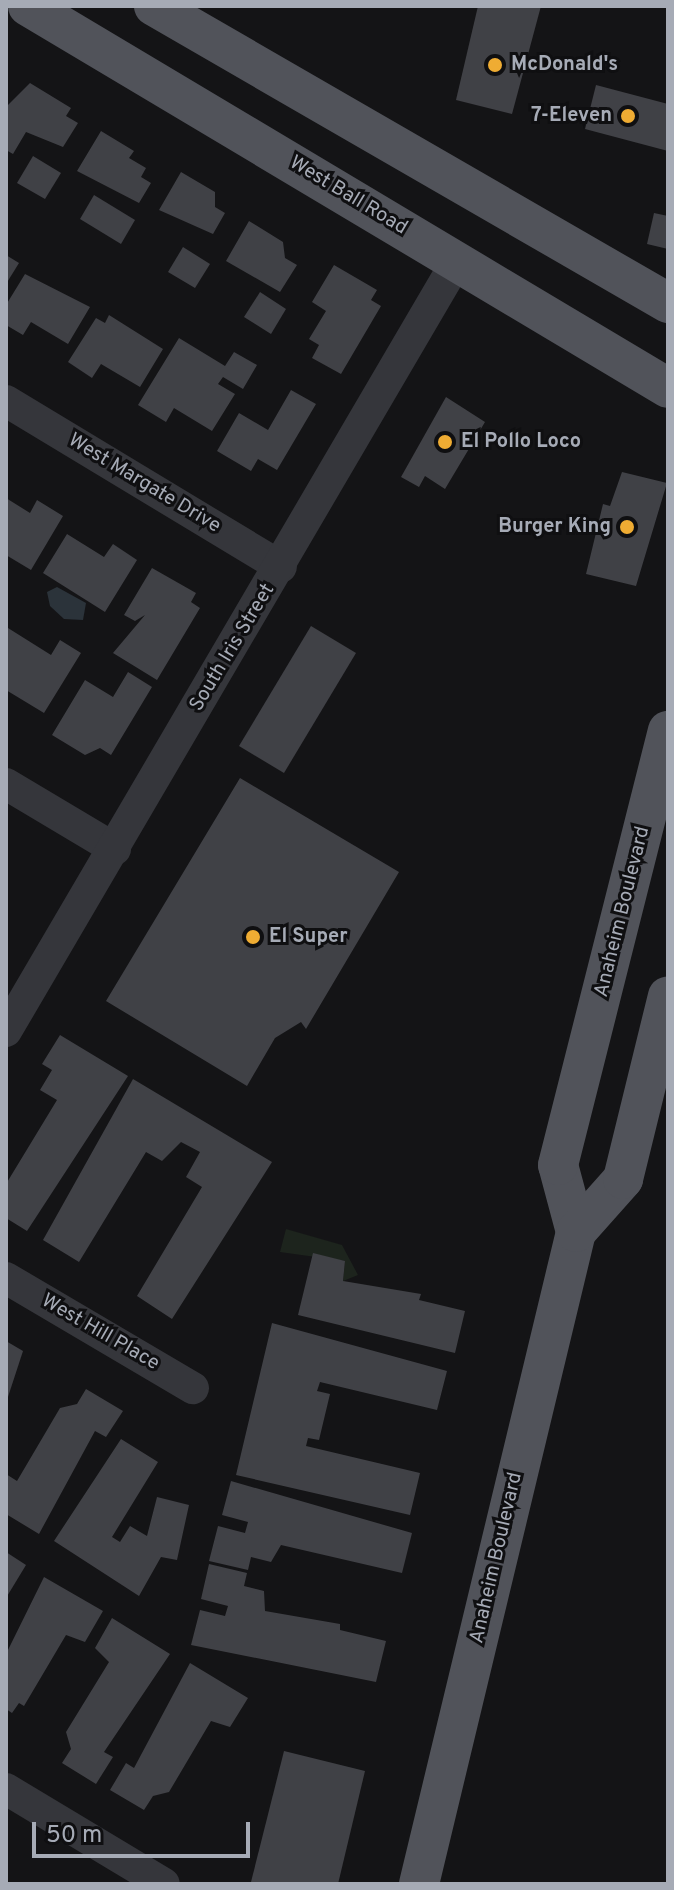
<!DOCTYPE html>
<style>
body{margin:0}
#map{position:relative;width:674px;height:1890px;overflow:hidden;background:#141416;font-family:Overpass,sans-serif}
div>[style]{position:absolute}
.green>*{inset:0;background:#1d241d}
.water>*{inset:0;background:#2b333a}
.building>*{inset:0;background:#404146}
.minor>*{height:32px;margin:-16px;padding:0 16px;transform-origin:16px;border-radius:16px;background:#35363b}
.major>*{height:40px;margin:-20px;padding:0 20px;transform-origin:20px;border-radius:20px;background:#51535a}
.dots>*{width:22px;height:22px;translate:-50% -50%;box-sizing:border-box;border:4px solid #0f0f11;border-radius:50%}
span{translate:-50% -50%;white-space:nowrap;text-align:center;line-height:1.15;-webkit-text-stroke:6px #0f0f11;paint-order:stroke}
.poi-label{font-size:20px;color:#a6abb6;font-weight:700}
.left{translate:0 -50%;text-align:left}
.right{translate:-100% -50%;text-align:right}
.street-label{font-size:20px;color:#a6abb6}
.frame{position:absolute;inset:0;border:8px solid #a6abb6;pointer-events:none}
.scale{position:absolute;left:32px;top:1822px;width:218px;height:36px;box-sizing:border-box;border:4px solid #a6abb6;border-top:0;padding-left:10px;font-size:24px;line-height:28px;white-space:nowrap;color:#a6abb6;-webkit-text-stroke:6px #0f0f11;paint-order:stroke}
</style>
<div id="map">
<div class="green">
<i style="clip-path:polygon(286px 1229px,342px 1245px,358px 1275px,343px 1281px,345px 1261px,280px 1252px)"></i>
</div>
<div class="water">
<i style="clip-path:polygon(57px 587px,86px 603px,83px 620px,64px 619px,50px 606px,47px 592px)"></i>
</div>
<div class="building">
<i style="clip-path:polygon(478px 6px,541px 6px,512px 114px,456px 100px)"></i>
<i style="clip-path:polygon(30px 83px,71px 108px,66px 116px,78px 123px,63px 147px,26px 132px,13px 154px,6px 150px,6px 107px)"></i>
<i style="clip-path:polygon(596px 85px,668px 104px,668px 151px,585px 129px)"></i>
<i style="clip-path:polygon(101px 131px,134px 151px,129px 158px,146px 168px,141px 177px,151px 183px,139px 203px,77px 171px)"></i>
<i style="clip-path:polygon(33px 156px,61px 173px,45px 199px,17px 183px)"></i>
<i style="clip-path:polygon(181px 172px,215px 192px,215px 207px,225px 213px,213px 234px,159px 210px)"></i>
<i style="clip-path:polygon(94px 195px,135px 220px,121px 244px,80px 219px)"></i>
<i style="clip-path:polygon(654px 213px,668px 216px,668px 249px,647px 244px)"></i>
<i style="clip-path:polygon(249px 221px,283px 242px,285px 258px,297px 265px,280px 292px,226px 261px)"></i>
<i style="clip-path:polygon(183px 247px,210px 264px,195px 288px,168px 272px)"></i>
<i style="clip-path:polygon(6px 255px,19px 263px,6px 284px)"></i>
<i style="clip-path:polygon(334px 265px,377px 290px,371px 300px,381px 306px,341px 374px,312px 358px,319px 345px,309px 339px,326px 311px,312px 302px)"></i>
<i style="clip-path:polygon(25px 274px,90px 307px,68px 344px,31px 322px,23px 335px,6px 325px,6px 305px)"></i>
<i style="clip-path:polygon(260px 292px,286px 309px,271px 334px,244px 317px)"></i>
<i style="clip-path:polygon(109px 315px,163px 349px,140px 387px,101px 364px,92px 378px,68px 362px,96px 318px,105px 323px)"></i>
<i style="clip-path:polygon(179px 338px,225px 366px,234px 352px,257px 365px,243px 389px,223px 377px,218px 384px,235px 394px,212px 431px,174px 408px,166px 422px,138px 405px)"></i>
<i style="clip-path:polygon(291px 390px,316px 404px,277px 470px,258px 459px,251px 471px,217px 451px,239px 413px,268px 430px)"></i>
<i style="clip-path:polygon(446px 397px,485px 422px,445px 489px,425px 476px,419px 487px,401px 477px)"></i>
<i style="clip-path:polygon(622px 472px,667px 483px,636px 586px,586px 574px,603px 504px,610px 506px)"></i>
<i style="clip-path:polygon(6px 498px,30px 513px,37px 500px,63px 516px,31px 570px,6px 555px)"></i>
<i style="clip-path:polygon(67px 534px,104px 557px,113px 544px,137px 560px,105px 612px,43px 573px)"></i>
<i style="clip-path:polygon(152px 568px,196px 593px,191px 602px,200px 608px,157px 680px,113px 653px,145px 615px,135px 621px,124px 615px)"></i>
<i style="clip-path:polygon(311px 626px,356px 653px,284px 773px,239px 746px)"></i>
<i style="clip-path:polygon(8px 628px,51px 655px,60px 640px,81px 653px,44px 713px,6px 690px)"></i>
<i style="clip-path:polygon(128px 672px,152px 687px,111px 755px,100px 748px,85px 755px,52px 735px,85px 680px,113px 697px)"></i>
<i style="clip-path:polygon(240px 778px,399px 872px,306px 1029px,301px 1022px,275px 1038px,247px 1086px,106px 1001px)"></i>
<i style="clip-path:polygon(60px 1035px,128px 1076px,27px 1231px,6px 1218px,6px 1184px,57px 1100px,40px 1090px,52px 1070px,42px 1064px)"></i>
<i style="clip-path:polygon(133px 1079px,272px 1162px,172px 1319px,137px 1296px,202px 1187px,186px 1177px,200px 1152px,181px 1142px,162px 1161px,146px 1152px,79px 1262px,43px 1240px)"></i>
<i style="clip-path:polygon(313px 1253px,345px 1261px,343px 1281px,421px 1294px,419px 1300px,465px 1311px,455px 1353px,298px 1315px)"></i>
<i style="clip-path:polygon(272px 1323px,447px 1371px,437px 1410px,320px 1382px,317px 1391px,330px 1394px,319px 1440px,308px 1438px,306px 1446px,420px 1473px,410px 1515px,236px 1475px)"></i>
<i style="clip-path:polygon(6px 1341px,23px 1351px,6px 1403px)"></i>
<i style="clip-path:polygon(86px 1389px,123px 1411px,106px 1437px,95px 1431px,39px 1534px,6px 1514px,6px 1474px,17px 1481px,60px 1408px,77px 1404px)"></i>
<i style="clip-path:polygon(121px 1439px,158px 1462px,112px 1537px,120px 1542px,130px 1526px,147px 1536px,157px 1497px,189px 1505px,177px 1560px,161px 1557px,139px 1596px,54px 1541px)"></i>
<i style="clip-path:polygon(231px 1481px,412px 1533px,402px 1573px,281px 1545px,271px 1562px,251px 1557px,248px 1570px,209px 1561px,218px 1526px,245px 1533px,248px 1522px,222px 1515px)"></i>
<i style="clip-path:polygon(6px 1552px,26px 1565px,6px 1598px)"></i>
<i style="clip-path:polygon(209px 1564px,247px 1573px,244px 1586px,264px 1591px,265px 1611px,340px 1624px,340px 1630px,386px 1641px,376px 1682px,191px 1645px,200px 1610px,225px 1616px,228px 1606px,201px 1599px)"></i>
<i style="clip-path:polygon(44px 1577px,103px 1611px,85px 1642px,66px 1635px,24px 1706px,19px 1703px,12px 1713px,6px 1709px,6px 1654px)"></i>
<i style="clip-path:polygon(112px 1618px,170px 1654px,104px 1752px,113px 1757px,96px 1784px,62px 1763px,71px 1749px,66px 1732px,109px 1662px,95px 1648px)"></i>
<i style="clip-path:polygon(190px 1663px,248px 1698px,230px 1727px,211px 1721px,169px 1792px,153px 1796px,144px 1810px,110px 1790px,126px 1763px,134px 1768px)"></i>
<i style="clip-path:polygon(284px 1751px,365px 1771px,338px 1884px,251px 1882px)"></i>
</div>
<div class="minor">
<i style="left:6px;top:401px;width:321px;rotate:31.1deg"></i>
<i style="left:6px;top:784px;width:127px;rotate:30.8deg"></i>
<i style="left:6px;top:1031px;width:892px;rotate:-59.64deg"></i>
<i style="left:6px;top:1278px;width:217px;rotate:30.5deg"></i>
<i style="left:6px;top:1789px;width:184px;rotate:31deg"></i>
</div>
<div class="major">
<i style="left:28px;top:6px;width:745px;rotate:30.83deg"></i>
<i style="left:154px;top:6px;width:594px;rotate:30.02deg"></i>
<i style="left:576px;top:1232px;width:69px;rotate:-105deg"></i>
<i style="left:558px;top:1165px;width:448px;rotate:-75.8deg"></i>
<i style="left:419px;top:1884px;width:671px;rotate:-76.46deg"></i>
<i style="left:576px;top:1232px;width:71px;rotate:-48.4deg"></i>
<i style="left:623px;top:1179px;width:188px;rotate:-76.2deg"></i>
</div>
<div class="dots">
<i style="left:495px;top:65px;background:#efac33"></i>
<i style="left:628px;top:116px;background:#efac33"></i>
<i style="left:445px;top:442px;background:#efac33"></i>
<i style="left:627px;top:527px;background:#efac33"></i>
<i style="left:253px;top:937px;background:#efac33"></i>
</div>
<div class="poi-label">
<span class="left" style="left:511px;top:65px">McDonald's</span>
<span class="right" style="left:612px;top:116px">7-Eleven</span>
<span class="left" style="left:461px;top:442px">El Pollo Loco</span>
<span class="right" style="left:611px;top:527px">Burger King</span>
<span class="left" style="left:269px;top:937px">El Super</span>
</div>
<div class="street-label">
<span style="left:348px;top:196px;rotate:31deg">West Ball Road</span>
<span style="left:144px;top:484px;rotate:31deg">West Margate Drive</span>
<span style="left:233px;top:648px;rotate:-59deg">South Iris Street</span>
<span style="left:623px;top:912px;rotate:-76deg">Anaheim Boulevard</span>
<span style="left:100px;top:1333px;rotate:30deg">West Hill Place</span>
<span style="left:497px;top:1558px;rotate:-77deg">Anaheim Boulevard</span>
</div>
<div class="frame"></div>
<div class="scale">50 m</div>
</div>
